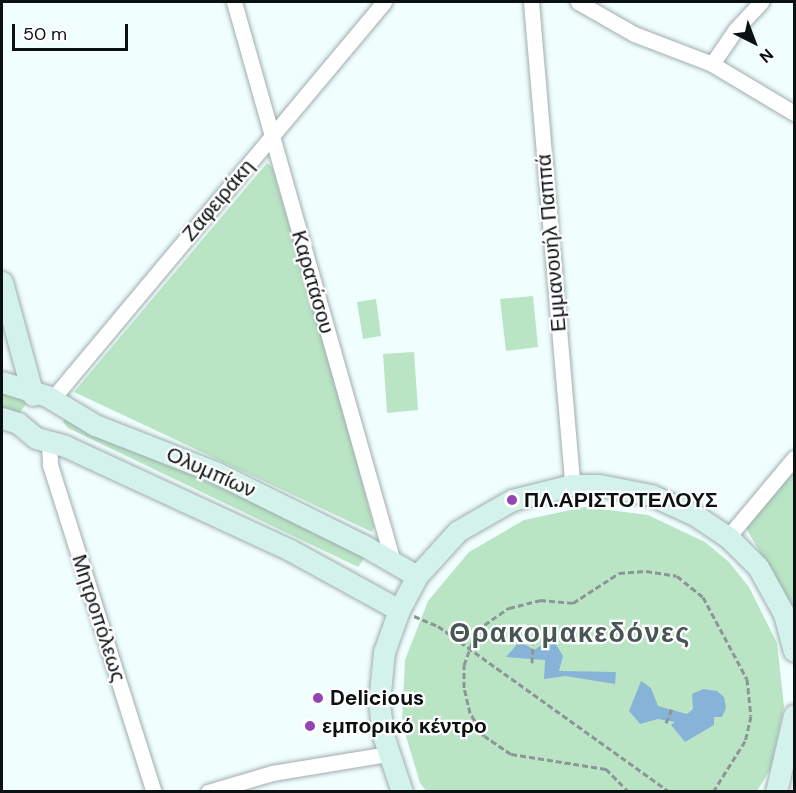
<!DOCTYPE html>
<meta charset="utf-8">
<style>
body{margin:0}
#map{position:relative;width:796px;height:793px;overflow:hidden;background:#f0fefe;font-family:"DM Sans",sans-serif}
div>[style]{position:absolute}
.green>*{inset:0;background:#b9e5c5}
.water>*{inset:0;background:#88b3d8}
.path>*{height:3px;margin-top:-1.5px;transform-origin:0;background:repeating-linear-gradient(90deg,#8c9696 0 6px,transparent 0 9px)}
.roads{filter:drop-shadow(0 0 2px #a0adad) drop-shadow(0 0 2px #a0adad)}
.street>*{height:15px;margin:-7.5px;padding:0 7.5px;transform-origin:7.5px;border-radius:7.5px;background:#fff}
.secondary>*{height:21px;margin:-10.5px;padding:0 10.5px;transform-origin:10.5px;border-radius:10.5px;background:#d2f2eb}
.dots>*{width:16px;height:16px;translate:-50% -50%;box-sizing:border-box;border:3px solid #fff;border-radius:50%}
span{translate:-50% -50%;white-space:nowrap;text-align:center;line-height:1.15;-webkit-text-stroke:4.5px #fff;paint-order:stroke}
.street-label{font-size:21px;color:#0b1010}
.poi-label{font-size:21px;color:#0b1010;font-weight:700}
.left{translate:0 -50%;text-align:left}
.district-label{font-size:27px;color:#495455;font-weight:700;letter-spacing:1.5px}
.frame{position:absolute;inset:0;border:3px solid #0b1010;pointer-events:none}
.north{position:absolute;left:724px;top:12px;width:60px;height:60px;-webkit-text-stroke:4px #fff;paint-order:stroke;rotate:138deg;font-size:16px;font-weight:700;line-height:24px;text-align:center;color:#0b1010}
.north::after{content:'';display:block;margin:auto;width:21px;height:27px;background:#0b1010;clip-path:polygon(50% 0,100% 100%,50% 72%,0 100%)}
.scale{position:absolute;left:12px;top:24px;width:116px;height:27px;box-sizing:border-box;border:3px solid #0b1010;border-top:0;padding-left:8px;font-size:18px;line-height:21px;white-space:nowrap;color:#0b1010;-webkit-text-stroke:4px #fff;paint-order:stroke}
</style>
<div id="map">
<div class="green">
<i style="clip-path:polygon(267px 163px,272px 167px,312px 301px,351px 441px,374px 527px,372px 532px,74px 392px)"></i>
<i style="clip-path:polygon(533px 296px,538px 347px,506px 351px,500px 299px)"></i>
<i style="clip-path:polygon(376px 299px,381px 336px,363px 339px,357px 302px)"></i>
<i style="clip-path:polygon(414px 352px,418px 410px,387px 413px,383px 354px)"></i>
<i style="clip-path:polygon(2px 383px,33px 395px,17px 416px,2px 410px)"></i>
<i style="clip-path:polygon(68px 410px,371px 549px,358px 567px,68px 428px,63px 422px)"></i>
<i style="clip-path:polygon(794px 465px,794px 611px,743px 523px)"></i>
<i style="clip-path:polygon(585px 507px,648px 515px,705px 542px,729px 562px,749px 587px,777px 643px,784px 706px,771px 768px,757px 791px,426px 791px,420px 783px,402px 723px,405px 660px,428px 601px,469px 552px,524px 520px)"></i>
</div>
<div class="water">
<i style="clip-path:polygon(520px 641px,534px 650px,545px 643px,555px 643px,563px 656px,559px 671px,616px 672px,615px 684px,565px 676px,544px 679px,545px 660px,506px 657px)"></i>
<i style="clip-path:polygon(641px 681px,651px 688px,658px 706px,687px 714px,693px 709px,692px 694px,703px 689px,717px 691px,724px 697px,726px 708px,722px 717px,714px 717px,714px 725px,685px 742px,671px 725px,675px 722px,658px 719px,640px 724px,629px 711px)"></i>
</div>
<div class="path">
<i style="left:414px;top:616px;width:26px;rotate:23deg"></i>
<i style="left:438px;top:626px;width:285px;rotate:35.6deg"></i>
<i style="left:532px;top:663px;width:18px;rotate:-87deg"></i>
<i style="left:666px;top:723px;width:16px;rotate:-68deg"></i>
<i style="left:629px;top:792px;width:33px;rotate:-135deg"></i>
<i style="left:606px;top:769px;width:96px;rotate:-171deg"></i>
<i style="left:511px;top:754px;width:32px;rotate:-146deg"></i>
<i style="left:484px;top:736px;width:27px;rotate:-121deg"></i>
<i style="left:470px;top:713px;width:26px;rotate:-103deg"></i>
<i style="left:464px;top:688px;width:23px;rotate:-90deg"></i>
<i style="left:464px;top:665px;width:37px;rotate:-70deg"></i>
<i style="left:477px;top:630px;width:39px;rotate:-35deg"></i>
<i style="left:509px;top:608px;width:32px;rotate:-14deg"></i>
<i style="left:540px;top:600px;width:33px;rotate:5deg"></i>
<i style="left:573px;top:603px;width:55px;rotate:-33.1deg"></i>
<i style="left:619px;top:573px;width:27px;rotate:-4deg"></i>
<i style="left:646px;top:571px;width:31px;rotate:9deg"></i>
<i style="left:677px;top:576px;width:33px;rotate:39deg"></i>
<i style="left:703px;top:597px;width:93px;rotate:61.8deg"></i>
<i style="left:747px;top:679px;width:37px;rotate:84deg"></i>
<i style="left:751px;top:716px;width:26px;rotate:103deg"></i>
<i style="left:745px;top:741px;width:60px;rotate:122.1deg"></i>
</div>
<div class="roads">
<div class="street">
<i style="left:234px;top:2px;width:582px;rotate:74.15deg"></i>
<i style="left:531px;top:2px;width:485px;rotate:85.1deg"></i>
<i style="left:578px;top:2px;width:64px;rotate:29.7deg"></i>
<i style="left:634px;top:34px;width:84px;rotate:21deg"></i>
<i style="left:712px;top:64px;width:96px;rotate:30.9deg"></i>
<i style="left:712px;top:64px;width:42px;rotate:-55.6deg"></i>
<i style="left:736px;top:29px;width:37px;rotate:-47deg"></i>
<i style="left:53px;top:398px;width:516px;rotate:-50.11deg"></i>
<i style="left:49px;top:444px;width:21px;rotate:87deg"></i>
<i style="left:50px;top:465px;width:343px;rotate:72.4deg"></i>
<i style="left:728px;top:537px;width:103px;rotate:-50.1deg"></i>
<i style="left:208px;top:792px;width:67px;rotate:-16.5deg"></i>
<i style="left:272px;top:773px;width:118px;rotate:-9.3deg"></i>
</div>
<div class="secondary">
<i style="left:2px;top:282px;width:117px;rotate:74.7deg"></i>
<i style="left:2px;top:382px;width:47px;rotate:17.3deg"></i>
<i style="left:47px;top:396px;width:56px;rotate:31.1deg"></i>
<i style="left:95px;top:425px;width:129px;rotate:21.4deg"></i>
<i style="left:215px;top:472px;width:165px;rotate:26.3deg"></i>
<i style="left:363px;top:545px;width:62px;rotate:29.9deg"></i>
<i style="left:2px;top:418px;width:17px;rotate:17deg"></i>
<i style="left:18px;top:423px;width:23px;rotate:40deg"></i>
<i style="left:36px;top:438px;width:30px;rotate:15deg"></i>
<i style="left:65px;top:446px;width:248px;rotate:24.8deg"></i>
<i style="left:290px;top:550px;width:124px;rotate:28.8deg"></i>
<i style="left:402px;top:792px;width:60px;rotate:-108.4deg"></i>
<i style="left:383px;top:735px;width:33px;rotate:-97deg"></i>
<i style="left:379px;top:702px;width:50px;rotate:-84.3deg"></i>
<i style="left:384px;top:652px;width:45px;rotate:-70.3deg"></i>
<i style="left:399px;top:610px;width:38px;rotate:-62deg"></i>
<i style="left:417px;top:576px;width:61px;rotate:-47.7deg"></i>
<i style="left:458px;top:531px;width:62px;rotate:-29.9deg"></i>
<i style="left:512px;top:500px;width:62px;rotate:-14deg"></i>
<i style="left:572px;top:485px;width:27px"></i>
<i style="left:599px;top:485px;width:53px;rotate:10.9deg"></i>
<i style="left:651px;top:495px;width:48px;rotate:24.4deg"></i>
<i style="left:695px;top:515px;width:40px;rotate:34deg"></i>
<i style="left:728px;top:537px;width:42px;rotate:45deg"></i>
<i style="left:758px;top:567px;width:54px;rotate:61deg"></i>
<i style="left:784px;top:614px;width:38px;rotate:75deg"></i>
<i style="left:776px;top:792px;width:79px;rotate:-76.8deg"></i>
</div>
</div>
<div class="dots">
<i style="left:512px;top:500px;background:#9344b5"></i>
<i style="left:318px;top:698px;background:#9344b5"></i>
<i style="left:310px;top:726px;background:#9344b5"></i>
</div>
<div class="street-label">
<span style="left:218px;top:200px;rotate:-50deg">Ζαφειράκη</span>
<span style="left:551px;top:243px;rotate:-95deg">Εμμανουήλ Παππά</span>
<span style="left:313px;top:282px;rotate:74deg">Καρατάσου</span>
<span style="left:211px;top:472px;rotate:24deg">Ολυμπίων</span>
<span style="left:99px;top:618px;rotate:72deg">Μητροπόλεως</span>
</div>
<div class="poi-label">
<span class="left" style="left:524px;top:500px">ΠΛ.ΑΡΙΣΤΟΤΕΛΟΥΣ</span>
<span class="left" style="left:330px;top:698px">Delicious</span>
<span class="left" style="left:322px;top:726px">εμπορικό κέντρο</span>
</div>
<div class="district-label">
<span style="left:570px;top:633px">Θρακομακεδόνες</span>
</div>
<div class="frame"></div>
<div class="north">N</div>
<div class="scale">50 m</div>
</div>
